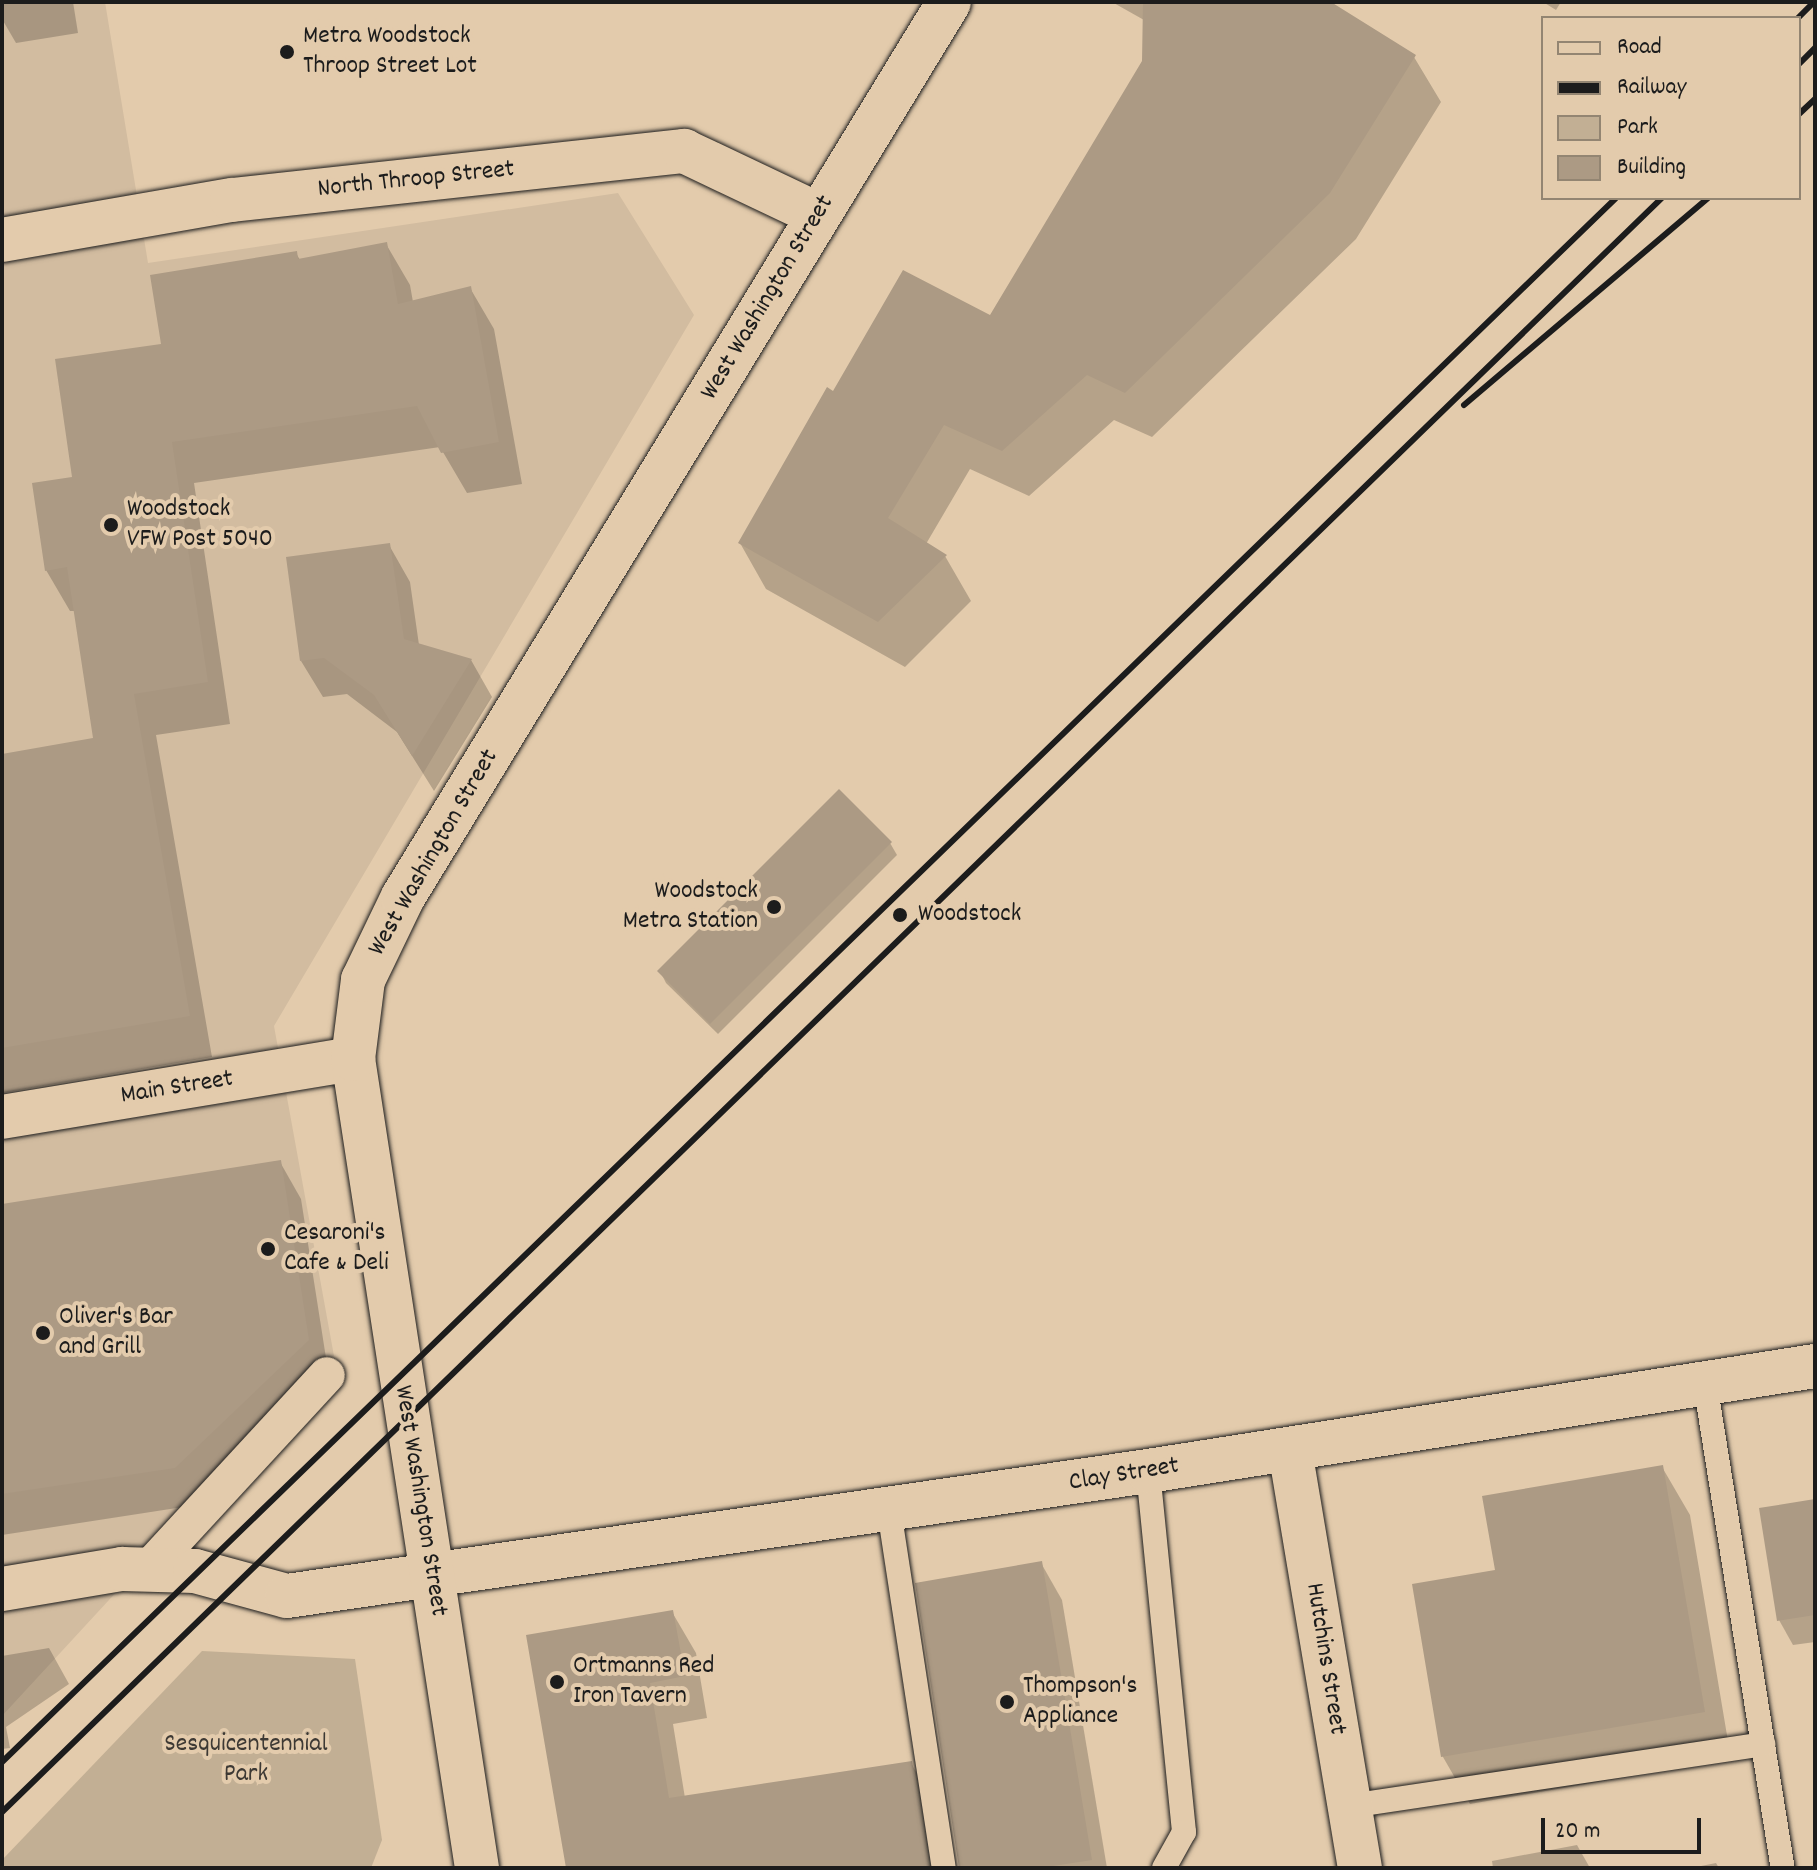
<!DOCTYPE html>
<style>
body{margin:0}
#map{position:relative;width:1817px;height:1870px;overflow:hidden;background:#e3cbac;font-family:Dekko,sans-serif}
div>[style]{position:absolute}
.built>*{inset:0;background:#d2bca0}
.green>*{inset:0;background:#c2af94}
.shadow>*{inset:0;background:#0003}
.building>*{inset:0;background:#ac9a84}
.roads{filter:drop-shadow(0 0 2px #1c1c1c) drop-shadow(0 0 2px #1c1c1c)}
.service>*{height:24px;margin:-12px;padding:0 12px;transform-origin:12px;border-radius:12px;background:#e3cbac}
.pedestrian>*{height:36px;margin:-18px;padding:0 18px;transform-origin:18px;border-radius:18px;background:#e3cbac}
.minor>*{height:44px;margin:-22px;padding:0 22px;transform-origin:22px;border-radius:22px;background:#e3cbac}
.tertiary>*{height:44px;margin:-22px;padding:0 22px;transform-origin:22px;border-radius:22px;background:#e3cbac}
.secondary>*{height:44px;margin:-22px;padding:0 22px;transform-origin:22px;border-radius:22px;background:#e3cbac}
.rail>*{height:6px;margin:-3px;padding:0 3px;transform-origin:3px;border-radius:3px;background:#1c1c1c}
.dots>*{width:22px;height:22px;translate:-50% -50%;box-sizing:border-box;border:4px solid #e3cbac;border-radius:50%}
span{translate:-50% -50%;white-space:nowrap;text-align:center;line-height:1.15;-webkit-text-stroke:8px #e3cbac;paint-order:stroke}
.poi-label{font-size:26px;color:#1c1c1c}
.left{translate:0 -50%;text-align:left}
.right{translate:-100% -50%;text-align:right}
.street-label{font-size:26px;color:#1c1c1c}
.park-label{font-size:26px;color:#3d3934}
.frame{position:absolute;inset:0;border:4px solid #1c1c1c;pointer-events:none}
.legend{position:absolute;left:1541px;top:16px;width:260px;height:184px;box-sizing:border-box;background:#e3cbac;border:2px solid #938572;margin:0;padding:10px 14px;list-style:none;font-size:24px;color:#1c1c1c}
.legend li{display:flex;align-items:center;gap:16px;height:40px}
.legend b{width:40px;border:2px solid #938572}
.scale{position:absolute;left:1541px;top:1818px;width:160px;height:36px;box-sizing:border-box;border:4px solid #1c1c1c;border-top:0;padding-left:10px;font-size:24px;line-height:28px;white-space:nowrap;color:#1c1c1c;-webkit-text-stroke:6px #e3cbac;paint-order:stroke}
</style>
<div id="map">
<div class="built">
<i style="clip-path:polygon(2px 2px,105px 2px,148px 263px,618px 193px,694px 315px,274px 1026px,334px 1356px,2px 1716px)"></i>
</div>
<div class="green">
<i style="clip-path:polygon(202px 1651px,355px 1659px,382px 1840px,371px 1868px,2px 1868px,2px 1860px)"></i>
</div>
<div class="shadow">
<i style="clip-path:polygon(2px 2px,73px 2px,78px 33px,16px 43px,2px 19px)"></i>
<i style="clip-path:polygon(1327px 2px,1414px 57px,1441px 102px,1356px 239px,1152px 437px,1114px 420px,1029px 496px,970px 469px,926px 544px,945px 556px,971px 601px,905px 667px,766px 589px,740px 543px,834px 394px,991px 318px,1144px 62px,1144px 20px,1112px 2px)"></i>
<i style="clip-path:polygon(1543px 2px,1561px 2px,1556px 10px)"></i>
<i style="clip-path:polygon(386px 244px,410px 285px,413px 302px,470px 288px,494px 329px,522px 484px,467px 493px,440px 447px,194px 483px,230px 724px,156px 735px,212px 1057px,2px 1093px,2px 811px,95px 740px,75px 611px,70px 611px,46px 570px,74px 479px,163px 345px,296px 253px,300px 260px)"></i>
<i style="clip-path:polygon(389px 545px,410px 582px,419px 645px,471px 660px,492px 697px,434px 791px,397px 732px,347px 694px,323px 697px,301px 661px)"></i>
<i style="clip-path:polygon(890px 843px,897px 855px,718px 1034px,666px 983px,660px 971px)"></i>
<i style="clip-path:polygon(280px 1162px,301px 1199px,329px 1377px,196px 1505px,2px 1535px,2px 1205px)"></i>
<i style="clip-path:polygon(1662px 1467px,1690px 1515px,1731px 1759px,1470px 1804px,1443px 1757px,1414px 1586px,1497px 1571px)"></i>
<i style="clip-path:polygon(1815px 1501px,1815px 1642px,1793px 1645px,1779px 1620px)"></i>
<i style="clip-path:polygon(1041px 1563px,1062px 1600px,1107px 1868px,960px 1868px)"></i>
<i style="clip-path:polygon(672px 1612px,696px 1653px,707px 1718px,673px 1724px,685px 1798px,911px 1763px,935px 1805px,945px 1868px,566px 1868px)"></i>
<i style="clip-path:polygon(49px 1648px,69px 1684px,6px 1727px,10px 1748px,2px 1749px,2px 1656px)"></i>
<i style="clip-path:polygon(1577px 1845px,1590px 1868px,1493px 1868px,1492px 1861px)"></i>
<i style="clip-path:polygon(1716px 1863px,1719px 1868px,1691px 1868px)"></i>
</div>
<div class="building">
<i style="clip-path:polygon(1143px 2px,1331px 2px,1416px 55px,1330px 193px,1125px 393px,1087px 375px,1002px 451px,944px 425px,888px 518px,947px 555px,878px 622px,738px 543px,827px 387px,833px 391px,903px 270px,990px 315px,1142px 61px)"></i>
<i style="clip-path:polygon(387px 242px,398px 304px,471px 286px,499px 442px,441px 453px,417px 406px,172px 442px,208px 682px,134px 694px,190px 1016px,2px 1048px,2px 754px,93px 738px,67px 567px,45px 571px,32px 483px,72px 477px,55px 359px,161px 344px,150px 275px,297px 251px,298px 259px)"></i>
<i style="clip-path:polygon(390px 543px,404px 639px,472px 659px,412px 756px,374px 695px,324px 658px,300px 661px,286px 557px)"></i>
<i style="clip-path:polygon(839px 789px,892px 842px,710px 1024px,657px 971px)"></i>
<i style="clip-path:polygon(281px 1160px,309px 1340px,175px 1468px,2px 1494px,2px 1204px)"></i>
<i style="clip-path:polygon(1663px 1465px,1705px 1712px,1441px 1757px,1412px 1584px,1495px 1570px,1482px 1496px)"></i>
<i style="clip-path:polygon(1815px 1499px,1815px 1615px,1777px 1621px,1759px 1508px)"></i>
<i style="clip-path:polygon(1042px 1561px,1092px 1860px,1040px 1868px,959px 1868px,915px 1583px)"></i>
<i style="clip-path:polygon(673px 1610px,685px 1676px,650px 1683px,669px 1798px,912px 1761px,929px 1868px,566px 1868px,526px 1635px)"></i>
</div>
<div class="roads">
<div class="service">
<i style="left:1705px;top:1383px;width:491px;rotate:80.9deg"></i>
<i style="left:1148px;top:1471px;width:363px;rotate:84.3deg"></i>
<i style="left:1184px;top:1832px;width:41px;rotate:119.1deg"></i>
<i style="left:889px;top:1510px;width:362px;rotate:81.3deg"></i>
<i style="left:1349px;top:1806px;width:419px;rotate:-8.5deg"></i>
</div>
<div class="pedestrian">
<i style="left:147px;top:1570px;width:265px;rotate:-47.3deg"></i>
</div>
<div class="minor">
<i style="left:2px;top:1117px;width:356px;rotate:-9.4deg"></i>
<i style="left:1290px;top:1450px;width:424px;rotate:80.5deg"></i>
<i style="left:2px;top:1589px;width:122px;rotate:-9.5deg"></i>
<i style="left:122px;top:1569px;width:73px;rotate:1.6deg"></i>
<i style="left:195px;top:1571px;width:95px;rotate:15.2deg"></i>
<i style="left:287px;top:1596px;width:870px;rotate:-8.26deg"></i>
<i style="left:1148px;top:1471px;width:675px;rotate:-8.95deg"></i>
</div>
<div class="tertiary">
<i style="left:2px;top:240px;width:233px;rotate:-9.9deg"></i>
<i style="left:232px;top:200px;width:455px;rotate:-6.2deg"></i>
<i style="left:684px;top:151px;width:149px;rotate:25.4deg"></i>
</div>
<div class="secondary">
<i style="left:477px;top:1868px;width:818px;rotate:-98.71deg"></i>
<i style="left:353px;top:1059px;width:80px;rotate:-82.8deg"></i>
<i style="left:363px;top:980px;width:92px;rotate:-64.3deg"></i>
<i style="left:403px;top:897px;width:1048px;rotate:-58.61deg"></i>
</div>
</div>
<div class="rail">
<i style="left:1798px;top:18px;width:23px;rotate:-45deg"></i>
<i style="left:1799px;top:64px;width:23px;rotate:-45deg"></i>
<i style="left:1799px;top:114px;width:22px;rotate:-43deg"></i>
<i style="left:1464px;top:405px;width:320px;rotate:-40.3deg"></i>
<i style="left:2px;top:1762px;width:2247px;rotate:-44.1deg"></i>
<i style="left:2px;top:1812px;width:2315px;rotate:-44.2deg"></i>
</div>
<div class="dots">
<i style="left:287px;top:52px;background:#1c1c1c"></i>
<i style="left:111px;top:525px;background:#1c1c1c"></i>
<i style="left:774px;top:907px;background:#1c1c1c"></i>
<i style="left:900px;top:915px;background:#1c1c1c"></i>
<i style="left:268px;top:1249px;background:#1c1c1c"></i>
<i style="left:43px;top:1333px;background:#1c1c1c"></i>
<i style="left:557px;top:1682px;background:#1c1c1c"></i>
<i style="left:1007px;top:1702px;background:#1c1c1c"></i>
</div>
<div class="poi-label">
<span class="left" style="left:303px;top:52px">Metra Woodstock<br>Throop Street Lot</span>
<span class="left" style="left:127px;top:525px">Woodstock<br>VFW Post 5040</span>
<span class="right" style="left:758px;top:907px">Woodstock<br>Metra Station</span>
<span class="left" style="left:918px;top:915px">Woodstock</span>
<span class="left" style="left:284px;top:1249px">Cesaroni's<br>Cafe &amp; Deli</span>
<span class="left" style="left:59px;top:1333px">Oliver's Bar<br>and Grill</span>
<span class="left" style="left:573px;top:1682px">Ortmanns Red<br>Iron Tavern</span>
<span class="left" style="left:1023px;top:1702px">Thompson's<br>Appliance</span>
</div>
<div class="street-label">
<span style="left:416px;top:180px;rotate:-6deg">North Throop Street</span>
<span style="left:768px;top:298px;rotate:-59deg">West Washington Street</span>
<span style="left:434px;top:853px;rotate:-60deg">West Washington Street</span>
<span style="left:177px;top:1088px;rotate:-9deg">Main Street</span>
<span style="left:1124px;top:1475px;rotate:-9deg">Clay Street</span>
<span style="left:420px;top:1501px;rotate:81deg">West Washington Street</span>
<span style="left:1325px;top:1659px;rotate:81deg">Hutchins Street</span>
</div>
<div class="park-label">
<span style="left:246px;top:1760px">Sesquicentennial<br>Park</span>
</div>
<div class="frame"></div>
<ul class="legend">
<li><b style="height:10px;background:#e3cbac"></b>Road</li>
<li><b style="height:10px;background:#1c1c1c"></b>Railway</li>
<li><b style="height:22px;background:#c2af94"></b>Park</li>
<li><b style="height:22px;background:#ac9a84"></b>Building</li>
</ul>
<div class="scale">20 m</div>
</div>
